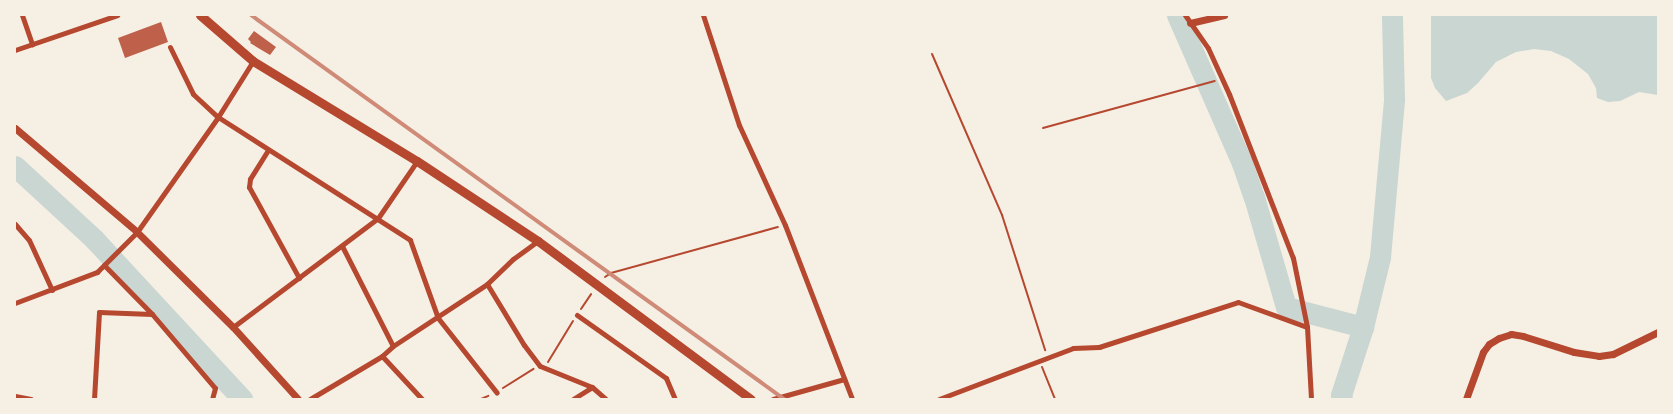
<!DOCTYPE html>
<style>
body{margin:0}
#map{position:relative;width:1673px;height:414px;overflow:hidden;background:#f6efe4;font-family:Ubuntu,sans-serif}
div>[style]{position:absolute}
.water>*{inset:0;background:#c9d6d2}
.river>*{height:21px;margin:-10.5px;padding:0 10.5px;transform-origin:10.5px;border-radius:10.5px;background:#c9d6d2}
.building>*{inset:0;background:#bf614a}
.path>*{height:2px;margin:-1px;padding:0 1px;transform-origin:1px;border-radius:1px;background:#b5482f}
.minor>*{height:5px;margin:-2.5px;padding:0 2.5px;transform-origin:2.5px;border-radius:2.5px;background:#b5482f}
.tertiary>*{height:7px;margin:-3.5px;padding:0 3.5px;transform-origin:3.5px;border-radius:3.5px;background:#b5482f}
.trunk>*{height:9px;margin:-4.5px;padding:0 4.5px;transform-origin:4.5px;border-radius:4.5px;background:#b5482f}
.rail>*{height:4px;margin:-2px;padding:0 2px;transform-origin:2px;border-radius:2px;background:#cf8b77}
span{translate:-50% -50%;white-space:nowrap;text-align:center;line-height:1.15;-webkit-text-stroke:4px #f6efe4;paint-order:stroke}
.frame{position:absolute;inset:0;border:16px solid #f6efe4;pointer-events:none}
</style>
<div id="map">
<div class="water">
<i style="clip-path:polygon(1431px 15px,1658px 15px,1658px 95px,1639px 92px,1620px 101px,1608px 102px,1597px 98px,1596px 88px,1588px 74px,1569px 59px,1551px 51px,1534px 49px,1516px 52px,1496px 62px,1478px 83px,1467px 93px,1446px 101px,1435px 88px,1431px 78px)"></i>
</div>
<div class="river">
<i style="left:1177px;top:15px;width:162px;rotate:66.3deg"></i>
<i style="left:1242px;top:163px;width:36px;rotate:71deg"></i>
<i style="left:1254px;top:197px;width:115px;rotate:73.8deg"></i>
<i style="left:1286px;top:307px;width:80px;rotate:14.6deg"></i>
<i style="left:15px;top:166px;width:108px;rotate:42.7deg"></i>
<i style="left:94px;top:239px;width:218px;rotate:47.2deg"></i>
<i style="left:1342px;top:399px;width:4px;rotate:-104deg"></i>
<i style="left:1341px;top:395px;width:71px;rotate:-72.1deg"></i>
<i style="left:1363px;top:327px;width:72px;rotate:-76.3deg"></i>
<i style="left:1380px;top:257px;width:159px;rotate:-84.9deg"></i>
<i style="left:1394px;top:99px;width:84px;rotate:-91.4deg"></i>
</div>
<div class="building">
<i style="clip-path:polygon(161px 22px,168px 42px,125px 58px,118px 38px)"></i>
<i style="clip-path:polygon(254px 31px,276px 47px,270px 55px,250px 43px,251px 42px,248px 39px)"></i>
</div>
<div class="path">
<i style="left:932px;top:54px;width:176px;rotate:66.5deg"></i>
<i style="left:1002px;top:215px;width:142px;rotate:72.3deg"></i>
<i style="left:1043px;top:128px;width:178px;rotate:-15.3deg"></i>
<i style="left:605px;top:277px;width:7px;rotate:-34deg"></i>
<i style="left:611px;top:273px;width:173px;rotate:-15.4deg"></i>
<i style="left:581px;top:309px;width:18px;rotate:-56deg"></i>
<i style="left:548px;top:362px;width:48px;rotate:-58.6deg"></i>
<i style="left:1042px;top:367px;width:35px;rotate:68deg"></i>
<i style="left:503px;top:388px;width:36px;rotate:-32deg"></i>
<i style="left:481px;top:399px;width:8px;rotate:-23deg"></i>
</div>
<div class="minor">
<i style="left:22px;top:15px;width:31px;rotate:71deg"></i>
<i style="left:703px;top:15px;width:116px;rotate:71.9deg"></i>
<i style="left:739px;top:125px;width:110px;rotate:65.3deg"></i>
<i style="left:785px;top:225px;width:186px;rotate:68.9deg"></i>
<i style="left:1185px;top:15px;width:40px;rotate:55.1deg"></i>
<i style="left:1208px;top:48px;width:51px;rotate:65.5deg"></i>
<i style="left:1229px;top:94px;width:176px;rotate:68.7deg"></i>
<i style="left:1293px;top:258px;width:70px;rotate:78.5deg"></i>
<i style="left:1307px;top:327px;width:72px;rotate:86.8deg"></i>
<i style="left:170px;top:47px;width:52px;rotate:63.9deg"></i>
<i style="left:193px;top:94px;width:34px;rotate:43deg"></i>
<i style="left:218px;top:117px;width:228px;rotate:32.6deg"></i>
<i style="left:410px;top:240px;width:83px;rotate:70.3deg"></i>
<i style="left:438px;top:318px;width:95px;rotate:51.8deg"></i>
<i style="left:15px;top:50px;width:108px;rotate:-18.9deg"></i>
<i style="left:268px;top:150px;width:34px;rotate:122deg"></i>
<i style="left:250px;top:179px;width:8px;rotate:97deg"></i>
<i style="left:249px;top:187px;width:104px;rotate:61.2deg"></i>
<i style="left:15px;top:224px;width:21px;rotate:49deg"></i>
<i style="left:29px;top:240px;width:55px;rotate:65.3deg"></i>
<i style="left:342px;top:246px;width:112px;rotate:63deg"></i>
<i style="left:104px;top:265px;width:69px;rotate:45.6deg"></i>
<i style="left:152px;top:314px;width:97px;rotate:49.6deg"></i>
<i style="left:215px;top:388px;width:11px;rotate:105deg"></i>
<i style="left:487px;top:284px;width:71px;rotate:58.8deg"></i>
<i style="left:524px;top:345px;width:26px;rotate:53deg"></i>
<i style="left:540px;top:366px;width:56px;rotate:22deg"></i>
<i style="left:592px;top:387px;width:18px;rotate:41deg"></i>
<i style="left:15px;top:303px;width:88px;rotate:-20.7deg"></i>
<i style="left:97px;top:272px;width:57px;rotate:-45deg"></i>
<i style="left:137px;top:232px;width:141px;rotate:-54.8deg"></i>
<i style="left:218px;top:117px;width:66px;rotate:-58deg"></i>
<i style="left:577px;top:315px;width:109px;rotate:35.3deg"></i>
<i style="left:666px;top:378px;width:23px;rotate:67deg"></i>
<i style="left:233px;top:327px;width:181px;rotate:-36.9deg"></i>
<i style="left:378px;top:218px;width:69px;rotate:-55.6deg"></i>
<i style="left:382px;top:356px;width:59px;rotate:47.1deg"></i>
<i style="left:15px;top:396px;width:16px;rotate:11deg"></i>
<i style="left:94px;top:399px;width:87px;rotate:-86.7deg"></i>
<i style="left:99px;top:312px;width:53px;rotate:2.2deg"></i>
<i style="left:310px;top:399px;width:84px;rotate:-30.8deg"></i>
<i style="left:382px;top:356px;width:15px;rotate:-42deg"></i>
<i style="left:393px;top:346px;width:113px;rotate:-33.4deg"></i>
<i style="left:487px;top:284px;width:36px;rotate:-44deg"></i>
<i style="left:513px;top:259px;width:31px;rotate:-36deg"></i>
<i style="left:573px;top:399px;width:22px;rotate:-32deg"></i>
<i style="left:773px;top:399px;width:74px;rotate:-15.7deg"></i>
<i style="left:939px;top:399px;width:143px;rotate:-20.8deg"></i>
<i style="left:1073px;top:348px;width:26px;rotate:-2deg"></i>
<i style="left:1099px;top:347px;width:146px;rotate:-17.9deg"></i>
<i style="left:1238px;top:302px;width:73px;rotate:19.9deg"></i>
</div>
<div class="tertiary">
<i style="left:1190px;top:23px;width:35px;rotate:-13deg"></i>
<i style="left:15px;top:128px;width:160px;rotate:40.4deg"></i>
<i style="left:137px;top:232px;width:135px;rotate:44.7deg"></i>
<i style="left:233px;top:327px;width:97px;rotate:47.9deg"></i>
<i style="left:1466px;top:399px;width:50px;rotate:-70.1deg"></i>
<i style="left:1483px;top:352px;width:10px;rotate:-53deg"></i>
<i style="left:1489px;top:344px;width:12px;rotate:-31deg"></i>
<i style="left:1499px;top:338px;width:13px;rotate:-18deg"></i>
<i style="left:1511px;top:334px;width:12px;rotate:9deg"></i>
<i style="left:1523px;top:336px;width:53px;rotate:17.4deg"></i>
<i style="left:1574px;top:352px;width:25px;rotate:9deg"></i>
<i style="left:1599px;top:356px;width:14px;rotate:-8deg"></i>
<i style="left:1613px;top:354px;width:50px;rotate:-26.1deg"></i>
</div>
<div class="trunk">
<i style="left:200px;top:15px;width:70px;rotate:41deg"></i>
<i style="left:253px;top:61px;width:192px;rotate:31.4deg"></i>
<i style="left:417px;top:161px;width:145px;rotate:33.5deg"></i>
<i style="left:538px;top:241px;width:265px;rotate:36.6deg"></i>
</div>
<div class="rail">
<i style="left:251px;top:15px;width:657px;rotate:35.77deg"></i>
</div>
<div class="frame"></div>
</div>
